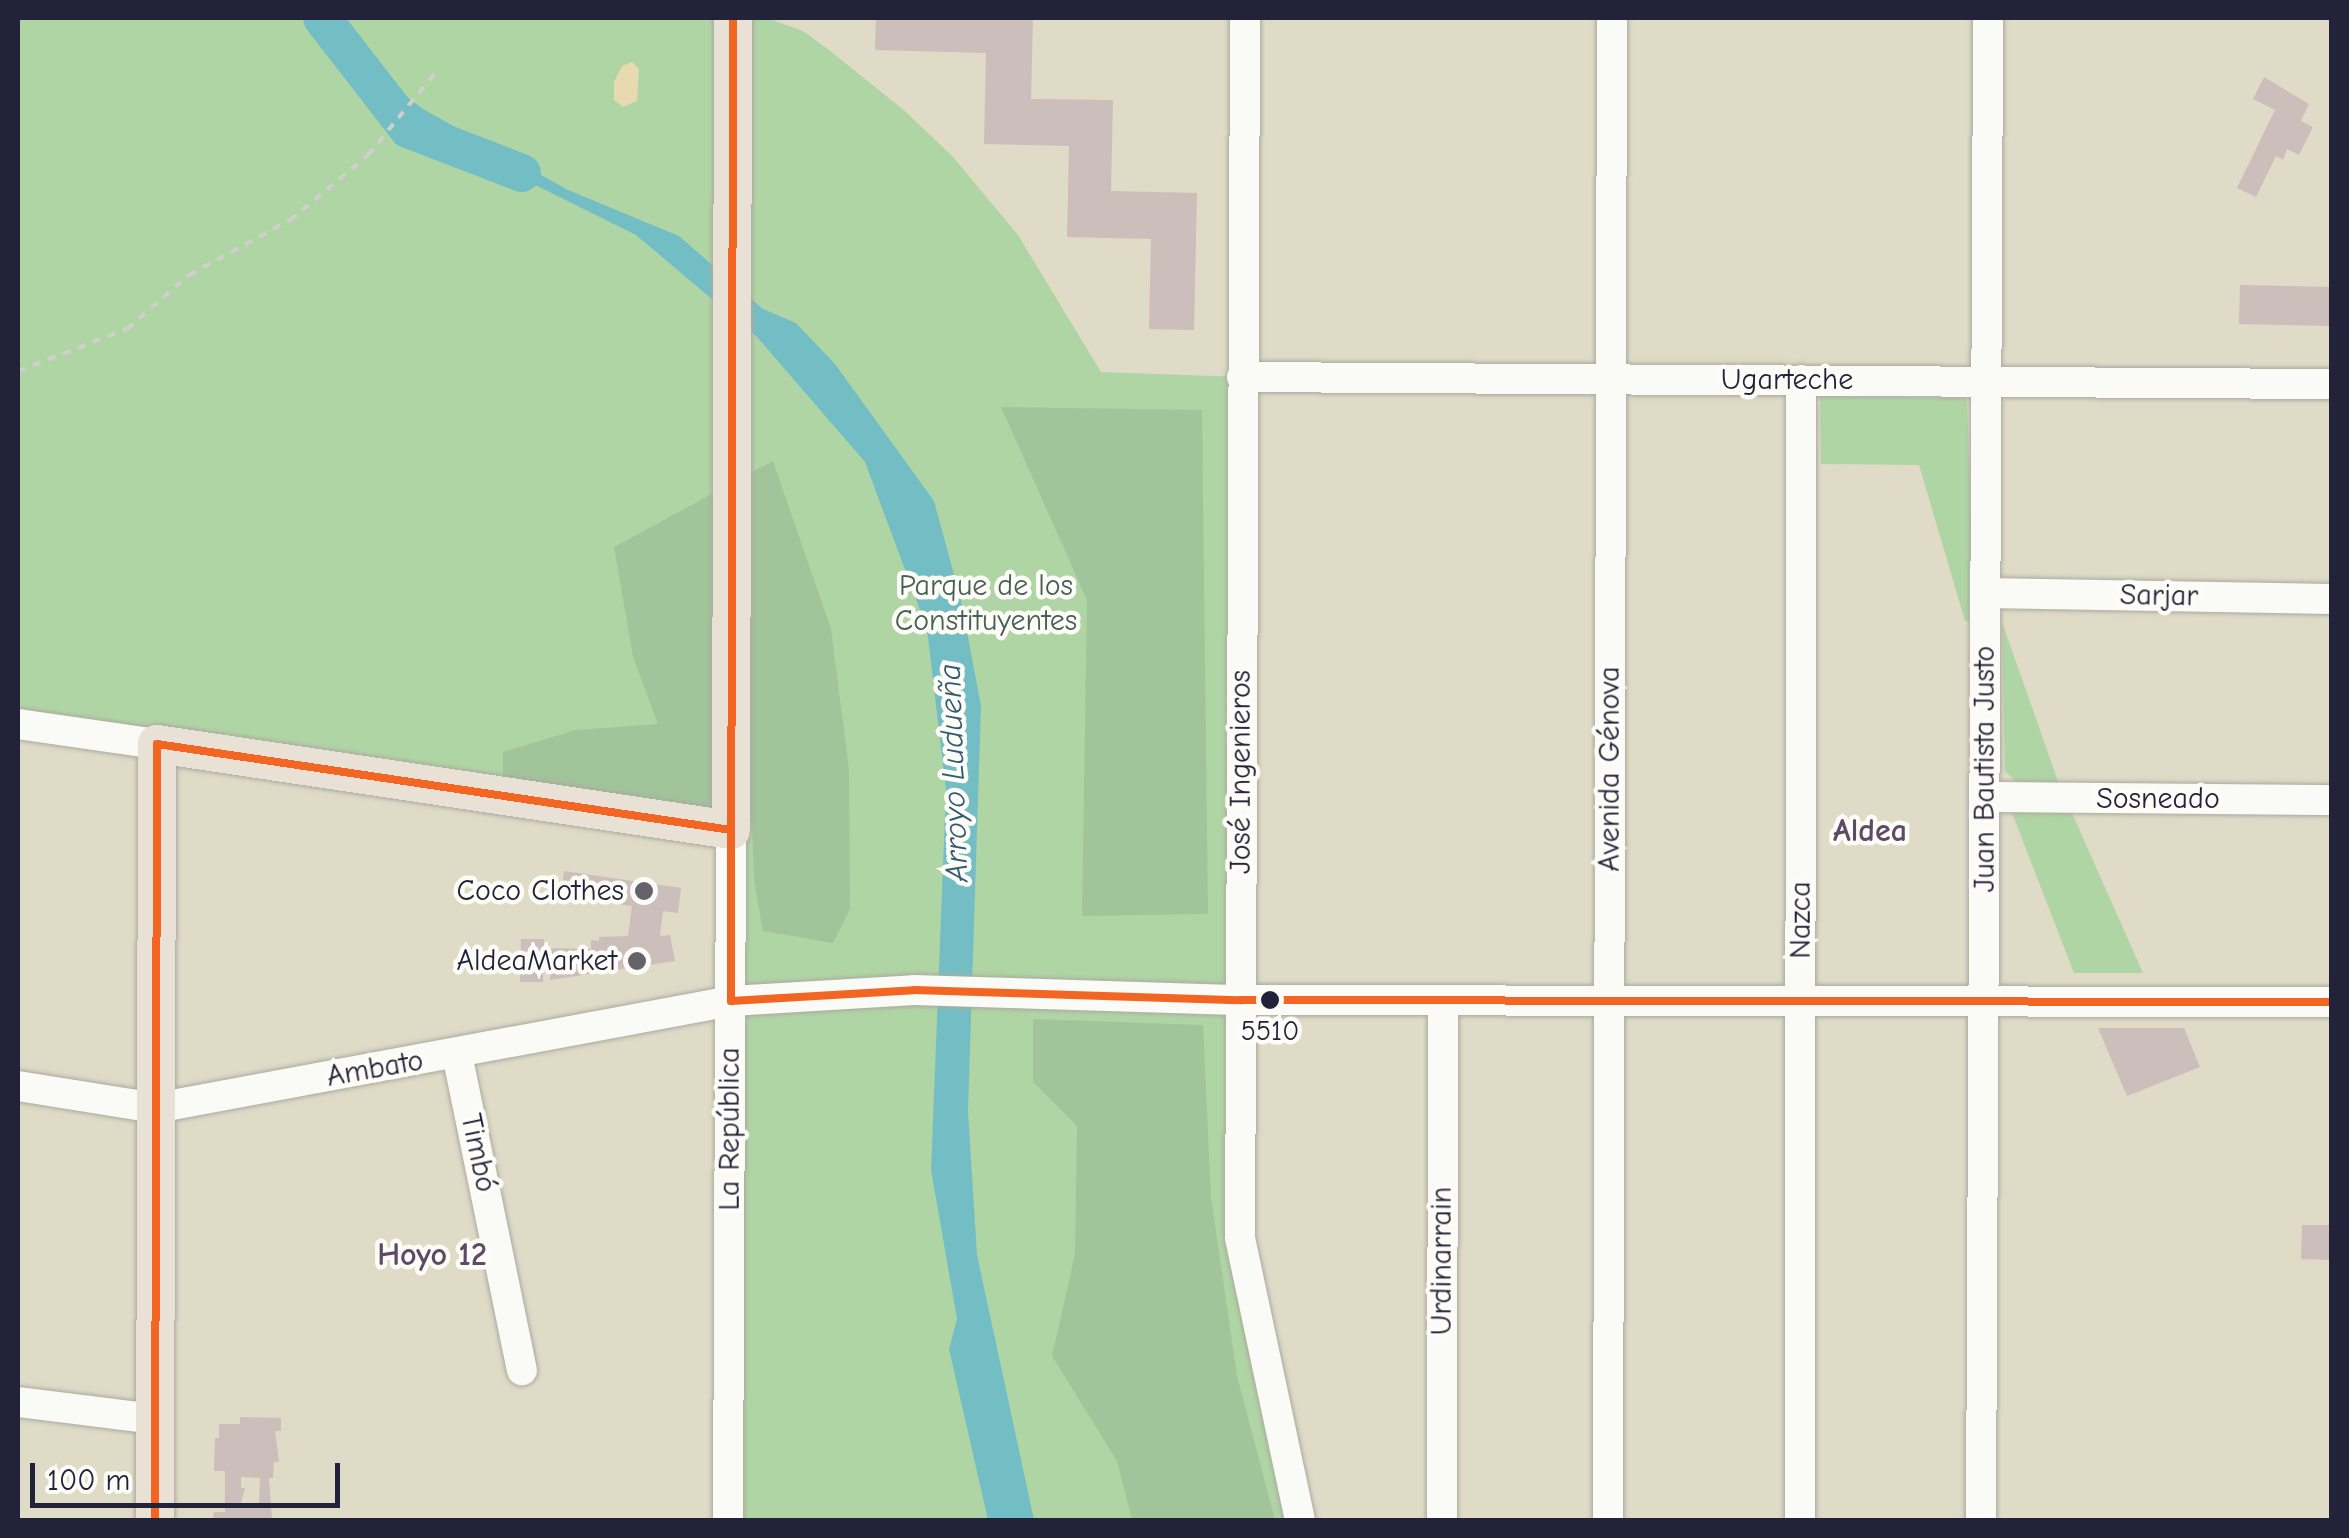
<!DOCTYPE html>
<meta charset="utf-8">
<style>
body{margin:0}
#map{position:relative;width:2349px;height:1538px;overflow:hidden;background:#dfdbc7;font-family:"Comic Neue",sans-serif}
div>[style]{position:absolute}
.green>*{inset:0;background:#b0d5a5}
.forest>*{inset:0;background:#a1c49a}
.sand>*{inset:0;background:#e7dab0}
.water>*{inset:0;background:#73bec4}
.river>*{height:38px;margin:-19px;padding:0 19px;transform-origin:19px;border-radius:19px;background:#73bec4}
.building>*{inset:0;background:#cbbebb}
.path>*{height:4px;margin-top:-2px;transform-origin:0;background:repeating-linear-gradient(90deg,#d1cfcb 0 8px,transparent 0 16px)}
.roads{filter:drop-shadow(0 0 2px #acaa9f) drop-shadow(0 0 2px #acaa9f)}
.minor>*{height:30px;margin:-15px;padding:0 15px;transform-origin:15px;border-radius:15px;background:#fafaf7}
.major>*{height:38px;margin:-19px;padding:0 19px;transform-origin:19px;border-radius:19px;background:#e9e1d5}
.bus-1>*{height:8px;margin:-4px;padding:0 4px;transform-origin:4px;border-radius:4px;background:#f26522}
.dots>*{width:28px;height:28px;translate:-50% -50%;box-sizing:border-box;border:5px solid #fdfcf7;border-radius:50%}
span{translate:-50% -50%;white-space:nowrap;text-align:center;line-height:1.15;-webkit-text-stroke:9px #fdfcf7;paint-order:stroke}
.bus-label{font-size:28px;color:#22223b}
.street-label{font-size:30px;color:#22223b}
.park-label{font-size:30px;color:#465f57}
.poi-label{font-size:30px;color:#22223b}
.right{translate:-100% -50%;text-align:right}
.water-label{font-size:32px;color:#305b71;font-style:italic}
.neighbourhood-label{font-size:32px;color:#5f4a66;font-weight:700}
.frame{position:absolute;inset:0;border:20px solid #22223b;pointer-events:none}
.scale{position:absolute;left:30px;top:1463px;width:310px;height:45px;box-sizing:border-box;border:5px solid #22223b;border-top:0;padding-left:12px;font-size:30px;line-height:35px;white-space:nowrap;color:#22223b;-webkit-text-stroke:8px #fdfcf7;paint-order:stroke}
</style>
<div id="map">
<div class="green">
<i style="clip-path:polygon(18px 18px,767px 18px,803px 31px,829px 50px,905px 111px,954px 158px,1018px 235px,1101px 372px,1242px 377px,1240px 1238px,1300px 1520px,728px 1520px,731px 830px,18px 724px)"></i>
<i style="clip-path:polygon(1820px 396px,1967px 398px,1974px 621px,1965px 621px,1919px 465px,1821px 464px)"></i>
<i style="clip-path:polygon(2002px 622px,2060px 787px,2020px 785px,2005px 771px)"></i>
<i style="clip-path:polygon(2012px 813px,2072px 813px,2143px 973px,2074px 973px)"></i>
</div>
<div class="forest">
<i style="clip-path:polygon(1001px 407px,1202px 410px,1208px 914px,1082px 916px,1087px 600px)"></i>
<i style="clip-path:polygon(773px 461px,831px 629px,849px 769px,850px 909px,833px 943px,763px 931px,754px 880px,752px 822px,503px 783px,503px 752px,576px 730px,658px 724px,633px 657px,614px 547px)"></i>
<i style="clip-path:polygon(1033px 1019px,1203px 1025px,1211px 1197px,1237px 1376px,1275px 1520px,1132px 1520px,1117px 1461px,1052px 1356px,1075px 1254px,1077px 1126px,1033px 1082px)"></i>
</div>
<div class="sand">
<i style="clip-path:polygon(632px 62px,639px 69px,637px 101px,623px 107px,614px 100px,614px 82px,622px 66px)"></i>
</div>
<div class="water">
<i style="clip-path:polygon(318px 18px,339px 18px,376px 73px,423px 109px,568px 190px,679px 236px,763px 309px,796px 323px,835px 364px,934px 501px,961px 600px,981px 706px,968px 1111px,977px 1255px,1034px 1520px,988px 1520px,949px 1349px,957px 1319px,931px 1170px,946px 790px,927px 629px,865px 462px,757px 337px,636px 235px,390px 113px)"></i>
</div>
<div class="river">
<i style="left:322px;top:18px;width:140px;rotate:52.2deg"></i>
<i style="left:408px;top:129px;width:122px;rotate:21.1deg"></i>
</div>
<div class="building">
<i style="clip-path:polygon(876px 18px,1033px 18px,1031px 99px,1113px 100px,1111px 191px,1197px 193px,1194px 330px,1149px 329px,1151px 239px,1067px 237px,1069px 146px,984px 144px,986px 53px,875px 50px)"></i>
<i style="clip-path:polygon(2264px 77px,2309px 104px,2301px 121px,2313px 127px,2299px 155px,2287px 149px,2283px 160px,2276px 156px,2256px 197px,2237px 188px,2275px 110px,2253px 99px)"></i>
<i style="clip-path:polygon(2240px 285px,2332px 287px,2332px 326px,2239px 324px)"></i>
<i style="clip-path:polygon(564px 871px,681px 888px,678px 913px,663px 911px,660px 936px,670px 935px,675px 961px,550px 980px,550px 948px,591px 949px,591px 940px,599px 941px,599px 937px,628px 936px,632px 906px,561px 896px)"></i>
<i style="clip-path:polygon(521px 939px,544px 939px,543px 982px,520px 982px)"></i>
<i style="clip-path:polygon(2098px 1028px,2184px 1028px,2200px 1067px,2127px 1096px)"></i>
<i style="clip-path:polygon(2302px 1225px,2332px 1225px,2332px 1260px,2301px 1259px)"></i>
<i style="clip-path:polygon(evenodd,240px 1417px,281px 1418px,281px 1431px,275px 1431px,279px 1462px,274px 1462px,273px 1478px,269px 1478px,272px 1520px,213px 1520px,214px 1512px,225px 1512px,225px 1471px,214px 1471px,215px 1438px,219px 1438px,219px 1424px,240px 1424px,240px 1417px,241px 1477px,260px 1478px,259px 1503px,241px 1503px,245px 1488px,241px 1488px,241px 1477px)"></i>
</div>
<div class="path">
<i style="left:18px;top:371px;width:117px;rotate:-21.1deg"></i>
<i style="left:127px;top:329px;width:82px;rotate:-41.1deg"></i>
<i style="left:189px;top:275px;width:115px;rotate:-28.6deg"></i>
<i style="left:290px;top:220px;width:102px;rotate:-39.8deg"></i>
<i style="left:368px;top:155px;width:106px;rotate:-50.7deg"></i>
</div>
<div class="roads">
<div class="minor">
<i style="left:1245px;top:18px;width:1220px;rotate:90.23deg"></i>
<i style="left:1240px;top:1238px;width:288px;rotate:78deg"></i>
<i style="left:1242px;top:377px;width:1090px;rotate:0.37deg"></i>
<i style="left:1986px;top:593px;width:346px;rotate:1deg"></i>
<i style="left:18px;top:724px;width:140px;rotate:8.2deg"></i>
<i style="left:1985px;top:797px;width:347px;rotate:0.5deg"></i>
<i style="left:457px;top:1054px;width:323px;rotate:78.4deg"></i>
<i style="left:18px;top:1086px;width:140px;rotate:9.1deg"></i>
<i style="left:156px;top:1108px;width:585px;rotate:-10.54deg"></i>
<i style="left:731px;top:1001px;width:183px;rotate:-3.4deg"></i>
<i style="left:914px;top:990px;width:327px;rotate:1.8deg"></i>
<i style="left:1241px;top:1000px;width:1091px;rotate:0.11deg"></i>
<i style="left:18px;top:1402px;width:138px;rotate:7.1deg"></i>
<i style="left:728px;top:1520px;width:690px;rotate:-89.75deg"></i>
<i style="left:1442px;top:1520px;width:519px;rotate:-89.89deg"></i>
<i style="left:1608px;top:1520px;width:1502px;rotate:-89.85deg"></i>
<i style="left:1800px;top:1520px;width:1140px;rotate:-89.95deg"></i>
<i style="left:1981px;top:1520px;width:1502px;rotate:-89.73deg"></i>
</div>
<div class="major">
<i style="left:155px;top:1520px;width:776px;rotate:-89.85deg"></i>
<i style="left:157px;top:744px;width:580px;rotate:8.52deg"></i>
<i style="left:731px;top:830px;width:812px;rotate:-89.86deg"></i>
</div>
</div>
<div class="bus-1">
<i style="left:733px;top:18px;width:983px;rotate:90.12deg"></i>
<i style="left:731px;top:1001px;width:183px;rotate:-3.4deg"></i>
<i style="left:914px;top:990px;width:327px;rotate:1.8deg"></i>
<i style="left:1241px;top:1000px;width:1091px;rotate:0.11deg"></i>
<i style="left:157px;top:744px;width:580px;rotate:8.52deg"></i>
<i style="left:155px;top:1520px;width:776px;rotate:-89.85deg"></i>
</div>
<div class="dots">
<i style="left:644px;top:891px;background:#64636c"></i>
<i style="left:637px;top:961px;background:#64636c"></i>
<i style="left:1270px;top:1000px;background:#22223b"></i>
</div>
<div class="bus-label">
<span style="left:1270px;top:1031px">5510</span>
</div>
<div class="street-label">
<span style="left:1787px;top:380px">Ugarteche</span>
<span style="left:2159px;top:596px;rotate:1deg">Sarjar</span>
<span style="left:1610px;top:769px;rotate:-90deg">Avenida Génova</span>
<span style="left:1985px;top:769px;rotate:-90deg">Juan Bautista Justo</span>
<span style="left:1241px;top:772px;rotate:-90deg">José Ingenieros</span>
<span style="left:2158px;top:799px">Sosneado</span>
<span style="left:1801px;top:920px;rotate:-90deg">Nazca</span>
<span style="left:375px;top:1069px;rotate:-10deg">Ambato</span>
<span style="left:730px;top:1129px;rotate:-90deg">La República</span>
<span style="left:478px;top:1153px;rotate:78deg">Timbó</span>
<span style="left:1442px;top:1261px;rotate:-90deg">Urdinarrain</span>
</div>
<div class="park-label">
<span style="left:986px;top:603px">Parque de los<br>Constituyentes</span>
</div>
<div class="poi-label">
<span class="right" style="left:624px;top:891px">Coco Clothes</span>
<span class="right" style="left:617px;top:961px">AldeaMarket</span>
</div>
<div class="water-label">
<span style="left:954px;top:773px;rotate:-92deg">Arroyo Ludueña</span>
</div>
<div class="neighbourhood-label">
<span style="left:1870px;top:831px">Aldea</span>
<span style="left:432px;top:1255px">Hoyo 12</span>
</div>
<div class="frame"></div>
<div class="scale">100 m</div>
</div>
